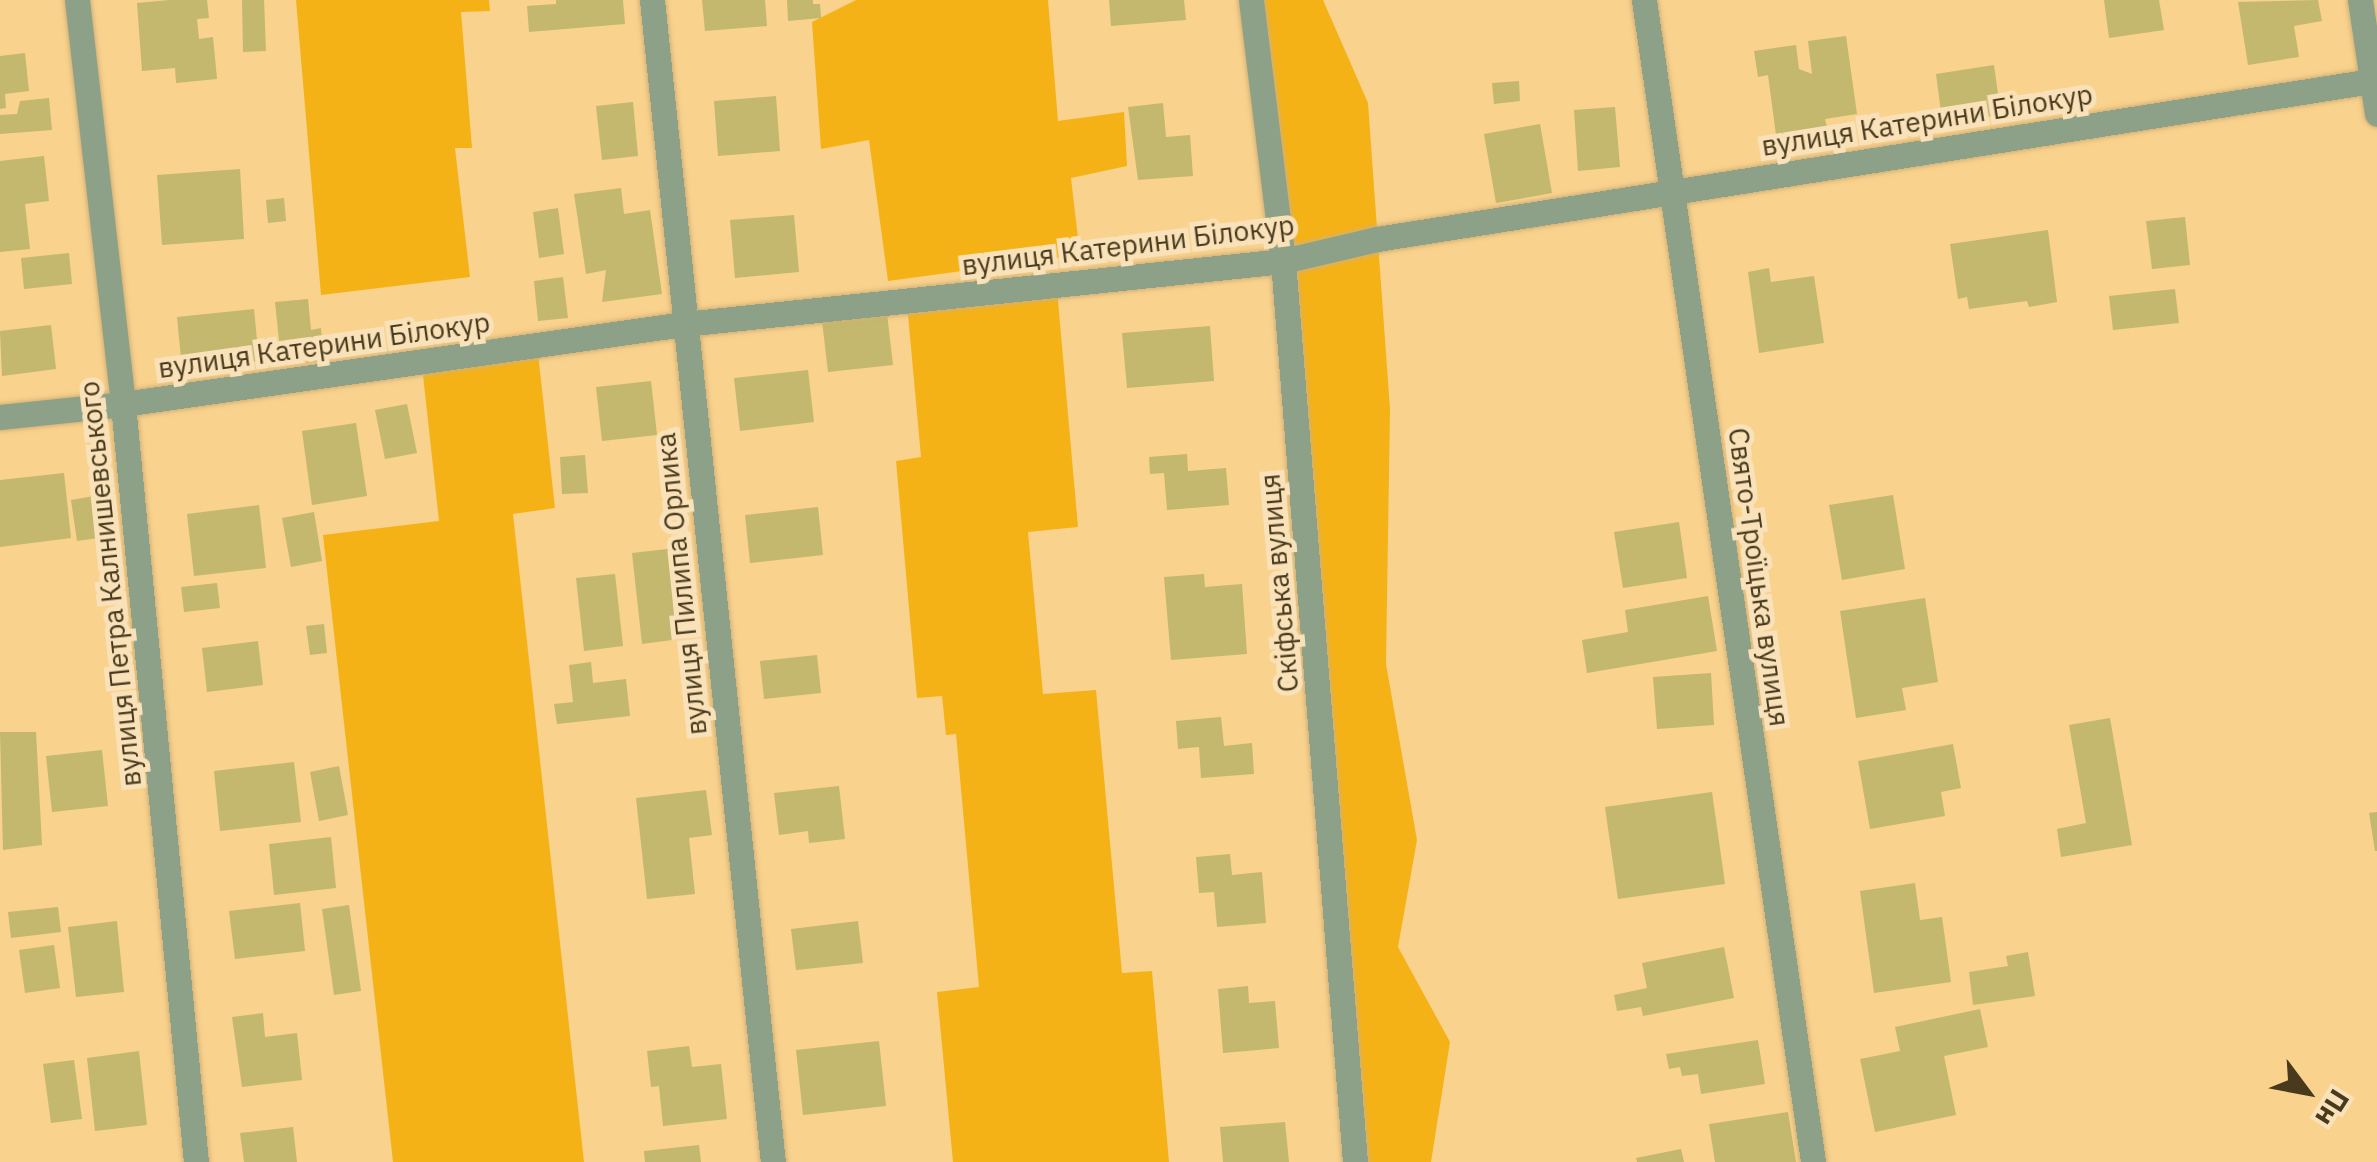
<!DOCTYPE html>
<meta charset="utf-8">
<style>
body{margin:0}
#map{position:relative;width:2377px;height:1162px;overflow:hidden;background:#f9d28e;font-family:"IBM Plex Sans",sans-serif}
div>[style]{position:absolute}
.green>*{inset:0;background:#f5b216}
.building>*{inset:0;background:#c3b86d}
.roads{filter:drop-shadow(0 0 2px #d2b175) drop-shadow(0 0 2px #d2b175)}
.minor>*{height:25px;margin:-12.5px;padding:0 12.5px;transform-origin:12.5px;border-radius:12.5px;background:#8ca188}
span{translate:-50% -50%;white-space:nowrap;text-align:center;line-height:1.15;-webkit-text-stroke:10px #f9e2ba;paint-order:stroke}
.street-label{font-size:28px;color:#493a1d}
.north{position:absolute;left:2257px;top:1042px;width:100px;height:100px;-webkit-text-stroke:8px #f9e2ba;paint-order:stroke;rotate:122deg;font-size:28px;font-weight:700;line-height:40px;text-align:center;color:#493a1d}
.north::after{content:'';display:block;margin:auto;width:35px;height:45px;background:#493a1d;clip-path:polygon(50% 0,100% 100%,50% 72%,0 100%)}
</style>
<div id="map">
<div class="green">
<i style="clip-path:polygon(296px 0,489px 0,490px 11px,461px 12px,472px 148px,455px 148px,470px 277px,321px 295px)"></i>
<i style="clip-path:polygon(856px 0,1048px 0,1058px 121px,1124px 112px,1127px 166px,1071px 178px,1080px 255px,888px 281px,869px 140px,821px 149px,812px 22px)"></i>
<i style="clip-path:polygon(1251px 0,1323px 0,1368px 103px,1390px 409px,1386px 664px,1417px 840px,1398px 947px,1450px 1042px,1431px 1162px,1355px 1162px)"></i>
<i style="clip-path:polygon(1056px 278px,1078px 527px,1028px 532px,1043px 694px,1096px 690px,1122px 973px,1152px 971px,1169px 1162px,953px 1162px,937px 992px,979px 987px,956px 734px,946px 735px,942px 696px,917px 698px,896px 461px,921px 457px,906px 293px)"></i>
<i style="clip-path:polygon(537px 344px,555px 508px,513px 514px,584px 1162px,393px 1162px,323px 535px,439px 521px,421px 357px)"></i>
</div>
<div class="building">
<i style="clip-path:polygon(169px 0,207px 0,209px 18px,197px 19px,199px 39px,213px 37px,217px 79px,176px 83px,175px 68px,142px 71px,137px 3px)"></i>
<i style="clip-path:polygon(242px 0,264px 0,266px 51px,243px 52px)"></i>
<i style="clip-path:polygon(556px 0,623px 0,625px 24px,529px 32px,527px 6px,556px 4px)"></i>
<i style="clip-path:polygon(702px 0,765px 0,767px 26px,705px 31px)"></i>
<i style="clip-path:polygon(787px 0,813px 0,813px 4px,820px 4px,821px 18px,788px 21px)"></i>
<i style="clip-path:polygon(1109px 0,1184px 0,1186px 20px,1111px 26px)"></i>
<i style="clip-path:polygon(2104px 0,2159px 0,2164px 30px,2109px 38px)"></i>
<i style="clip-path:polygon(2318px 0,2322px 21px,2294px 26px,2299px 57px,2248px 65px,2238px 2px)"></i>
<i style="clip-path:polygon(1846px 36px,1857px 114px,1825px 119px,1827px 127px,1776px 135px,1768px 75px,1758px 77px,1754px 51px,1796px 45px,1799px 69px,1812px 74px,1808px 41px)"></i>
<i style="clip-path:polygon(25px 53px,29px 91px,5px 94px,6px 108px,0 109px,0 56px)"></i>
<i style="clip-path:polygon(1994px 65px,2001px 115px,1967px 120px,1965px 109px,1941px 112px,1936px 74px)"></i>
<i style="clip-path:polygon(1519px 81px,1520px 101px,1494px 104px,1492px 83px)"></i>
<i style="clip-path:polygon(776px 96px,780px 151px,718px 156px,714px 101px)"></i>
<i style="clip-path:polygon(49px 98px,52px 130px,0 134px,0 115px,17px 114px,20px 101px)"></i>
<i style="clip-path:polygon(633px 102px,638px 156px,602px 160px,596px 106px)"></i>
<i style="clip-path:polygon(1163px 103px,1166px 137px,1190px 135px,1193px 176px,1138px 180px,1128px 107px)"></i>
<i style="clip-path:polygon(1615px 107px,1620px 167px,1578px 171px,1574px 110px)"></i>
<i style="clip-path:polygon(1540px 124px,1552px 193px,1496px 203px,1484px 134px)"></i>
<i style="clip-path:polygon(44px 156px,49px 201px,25px 204px,30px 249px,0 252px,0 161px)"></i>
<i style="clip-path:polygon(240px 169px,244px 239px,162px 245px,157px 175px)"></i>
<i style="clip-path:polygon(621px 188px,624px 214px,650px 210px,662px 294px,602px 302px,606px 270px,586px 274px,574px 194px)"></i>
<i style="clip-path:polygon(284px 198px,286px 221px,268px 223px,266px 200px)"></i>
<i style="clip-path:polygon(558px 208px,564px 254px,539px 258px,533px 212px)"></i>
<i style="clip-path:polygon(794px 215px,799px 272px,735px 278px,730px 220px)"></i>
<i style="clip-path:polygon(2185px 217px,2190px 265px,2152px 269px,2146px 221px)"></i>
<i style="clip-path:polygon(2048px 230px,2057px 302px,2029px 307px,2027px 301px,1969px 309px,1967px 297px,1958px 299px,1950px 244px)"></i>
<i style="clip-path:polygon(69px 253px,72px 284px,24px 289px,21px 258px)"></i>
<i style="clip-path:polygon(1769px 268px,1771px 282px,1814px 276px,1824px 343px,1759px 353px,1748px 272px)"></i>
<i style="clip-path:polygon(563px 277px,568px 318px,538px 321px,534px 281px)"></i>
<i style="clip-path:polygon(2175px 289px,2179px 323px,2113px 330px,2109px 296px)"></i>
<i style="clip-path:polygon(308px 299px,311px 330px,321px 328px,324px 361px,306px 363px,305px 348px,280px 350px,275px 302px)"></i>
<i style="clip-path:polygon(254px 309px,259px 361px,182px 369px,177px 317px)"></i>
<i style="clip-path:polygon(887px 313px,893px 365px,828px 372px,822px 321px)"></i>
<i style="clip-path:polygon(51px 325px,56px 369px,2px 376px,0 331px)"></i>
<i style="clip-path:polygon(1210px 326px,1214px 381px,1127px 388px,1122px 333px)"></i>
<i style="clip-path:polygon(808px 370px,814px 422px,740px 431px,734px 378px)"></i>
<i style="clip-path:polygon(651px 381px,657px 435px,602px 441px,596px 387px)"></i>
<i style="clip-path:polygon(407px 404px,417px 453px,385px 459px,375px 410px)"></i>
<i style="clip-path:polygon(356px 423px,367px 496px,312px 505px,302px 431px)"></i>
<i style="clip-path:polygon(1187px 454px,1188px 471px,1226px 468px,1229px 505px,1167px 510px,1164px 473px,1150px 474px,1149px 457px)"></i>
<i style="clip-path:polygon(585px 455px,588px 493px,562px 494px,560px 457px)"></i>
<i style="clip-path:polygon(64px 473px,71px 538px,0 547px,0 480px)"></i>
<i style="clip-path:polygon(100px 495px,106px 537px,77px 541px,71px 500px)"></i>
<i style="clip-path:polygon(1893px 495px,1905px 569px,1842px 580px,1829px 505px)"></i>
<i style="clip-path:polygon(259px 505px,266px 568px,194px 576px,187px 514px)"></i>
<i style="clip-path:polygon(818px 507px,823px 555px,750px 563px,745px 515px)"></i>
<i style="clip-path:polygon(314px 512px,322px 561px,291px 567px,282px 518px)"></i>
<i style="clip-path:polygon(1679px 522px,1687px 578px,1623px 588px,1614px 532px)"></i>
<i style="clip-path:polygon(685px 547px,695px 637px,642px 644px,632px 553px)"></i>
<i style="clip-path:polygon(615px 574px,623px 646px,584px 651px,576px 578px)"></i>
<i style="clip-path:polygon(1204px 574px,1205px 587px,1242px 584px,1247px 654px,1171px 660px,1164px 577px)"></i>
<i style="clip-path:polygon(217px 583px,220px 608px,184px 612px,181px 587px)"></i>
<i style="clip-path:polygon(1708px 596px,1717px 651px,1587px 673px,1582px 640px,1628px 632px,1625px 610px)"></i>
<i style="clip-path:polygon(1925px 598px,1938px 682px,1902px 688px,1906px 710px,1856px 718px,1840px 611px)"></i>
<i style="clip-path:polygon(324px 624px,327px 653px,310px 655px,306px 626px)"></i>
<i style="clip-path:polygon(258px 641px,263px 685px,207px 692px,202px 648px)"></i>
<i style="clip-path:polygon(817px 655px,821px 693px,764px 699px,760px 661px)"></i>
<i style="clip-path:polygon(591px 662px,593px 683px,626px 679px,630px 716px,557px 724px,554px 704px,573px 702px,569px 665px)"></i>
<i style="clip-path:polygon(1711px 673px,1714px 725px,1657px 729px,1653px 677px)"></i>
<i style="clip-path:polygon(1221px 717px,1224px 746px,1252px 743px,1254px 774px,1201px 778px,1199px 747px,1178px 749px,1176px 721px)"></i>
<i style="clip-path:polygon(2110px 718px,2132px 845px,2061px 857px,2057px 829px,2086px 823px,2069px 725px)"></i>
<i style="clip-path:polygon(0 732px,36px 732px,42px 845px,3px 850px)"></i>
<i style="clip-path:polygon(1953px 744px,1961px 788px,1941px 792px,1945px 816px,1870px 829px,1858px 761px)"></i>
<i style="clip-path:polygon(102px 750px,108px 806px,52px 812px,46px 756px)"></i>
<i style="clip-path:polygon(294px 762px,301px 822px,220px 831px,214px 771px)"></i>
<i style="clip-path:polygon(339px 766px,348px 815px,319px 821px,310px 772px)"></i>
<i style="clip-path:polygon(839px 786px,845px 839px,809px 843px,808px 831px,779px 835px,774px 793px)"></i>
<i style="clip-path:polygon(706px 790px,712px 835px,689px 838px,695px 894px,647px 899px,636px 798px)"></i>
<i style="clip-path:polygon(1712px 792px,1725px 884px,1618px 899px,1605px 807px)"></i>
<i style="clip-path:polygon(2377px 812px,2377px 851px,2375px 851px,2369px 813px)"></i>
<i style="clip-path:polygon(331px 837px,336px 888px,274px 895px,269px 844px)"></i>
<i style="clip-path:polygon(1230px 854px,1232px 875px,1262px 872px,1266px 923px,1217px 927px,1214px 892px,1199px 893px,1196px 857px)"></i>
<i style="clip-path:polygon(1915px 883px,1920px 920px,1942px 917px,1951px 982px,1874px 993px,1860px 891px)"></i>
<i style="clip-path:polygon(300px 903px,305px 951px,235px 959px,229px 911px)"></i>
<i style="clip-path:polygon(349px 905px,361px 991px,334px 995px,322px 909px)"></i>
<i style="clip-path:polygon(58px 907px,61px 932px,11px 938px,8px 912px)"></i>
<i style="clip-path:polygon(117px 921px,124px 992px,76px 997px,68px 927px)"></i>
<i style="clip-path:polygon(858px 921px,863px 963px,796px 970px,791px 929px)"></i>
<i style="clip-path:polygon(54px 945px,60px 988px,25px 993px,19px 950px)"></i>
<i style="clip-path:polygon(1724px 947px,1734px 998px,1643px 1016px,1641px 1007px,1617px 1011px,1614px 995px,1647px 988px,1642px 963px)"></i>
<i style="clip-path:polygon(2028px 952px,2035px 996px,1973px 1005px,1969px 972px,2008px 966px,2006px 956px)"></i>
<i style="clip-path:polygon(1248px 986px,1249px 1003px,1275px 1001px,1279px 1048px,1223px 1053px,1218px 989px)"></i>
<i style="clip-path:polygon(1980px 1009px,1988px 1047px,1944px 1056px,1956px 1115px,1875px 1132px,1860px 1059px,1900px 1051px,1895px 1027px)"></i>
<i style="clip-path:polygon(263px 1013px,265px 1037px,297px 1033px,302px 1080px,242px 1087px,232px 1017px)"></i>
<i style="clip-path:polygon(1758px 1040px,1765px 1084px,1701px 1094px,1698px 1074px,1682px 1076px,1680px 1067px,1669px 1069px,1666px 1054px)"></i>
<i style="clip-path:polygon(879px 1041px,886px 1106px,803px 1115px,796px 1050px)"></i>
<i style="clip-path:polygon(689px 1046px,692px 1067px,721px 1064px,727px 1119px,663px 1126px,659px 1086px,651px 1087px,647px 1051px)"></i>
<i style="clip-path:polygon(139px 1051px,147px 1125px,95px 1131px,87px 1058px)"></i>
<i style="clip-path:polygon(74px 1060px,82px 1119px,51px 1123px,43px 1064px)"></i>
<i style="clip-path:polygon(1788px 1112px,1796px 1162px,1715px 1162px,1709px 1124px)"></i>
<i style="clip-path:polygon(1285px 1122px,1289px 1162px,1223px 1162px,1220px 1127px)"></i>
<i style="clip-path:polygon(293px 1127px,297px 1162px,244px 1162px,240px 1133px)"></i>
<i style="clip-path:polygon(699px 1145px,701px 1162px,645px 1162px,644px 1151px)"></i>
<i style="clip-path:polygon(1681px 1149px,1684px 1162px,1637px 1162px,1636px 1158px)"></i>
</div>
<div class="roads">
<div class="minor">
<i style="left:77px;top:0;width:407px;rotate:83.5deg"></i>
<i style="left:123px;top:404px;width:762px;rotate:84.5deg"></i>
<i style="left:652px;top:0;width:1168px;rotate:84.06deg"></i>
<i style="left:1251px;top:0;width:263px;rotate:83deg"></i>
<i style="left:1283px;top:261px;width:904px;rotate:85.43deg"></i>
<i style="left:1644px;top:0;width:1174px;rotate:81.72deg"></i>
<i style="left:2360px;top:0;width:115px;rotate:81.5deg"></i>
<i style="left:0;top:417px;width:124px;rotate:-6deg"></i>
<i style="left:123px;top:404px;width:567px;rotate:-8.12deg"></i>
<i style="left:684px;top:324px;width:602px;rotate:-6deg"></i>
<i style="left:1283px;top:261px;width:97px;rotate:-13.2deg"></i>
<i style="left:1377px;top:239px;width:1013px;rotate:-9.03deg"></i>
</div>
</div>
<div class="street-label">
<span style="left:1927px;top:120px;rotate:-9deg">вулиця Катерини Білокур</span>
<span style="left:1128px;top:245px;rotate:-7deg">вулиця Катерини Білокур</span>
<span style="left:324px;top:345px;rotate:-8deg">вулиця Катерини Білокур</span>
<span style="left:1759px;top:577px;rotate:82deg">Свято-Троїцька вулиця</span>
<span style="left:1279px;top:583px;rotate:-95deg">Скіфська вулиця</span>
<span style="left:110px;top:584px;rotate:-96deg">вулиця Петра Калнишевського</span>
<span style="left:681px;top:584px;rotate:-96deg">вулиця Пилипа Орлика</span>
</div>
<div class="north">Пн</div>
</div>
